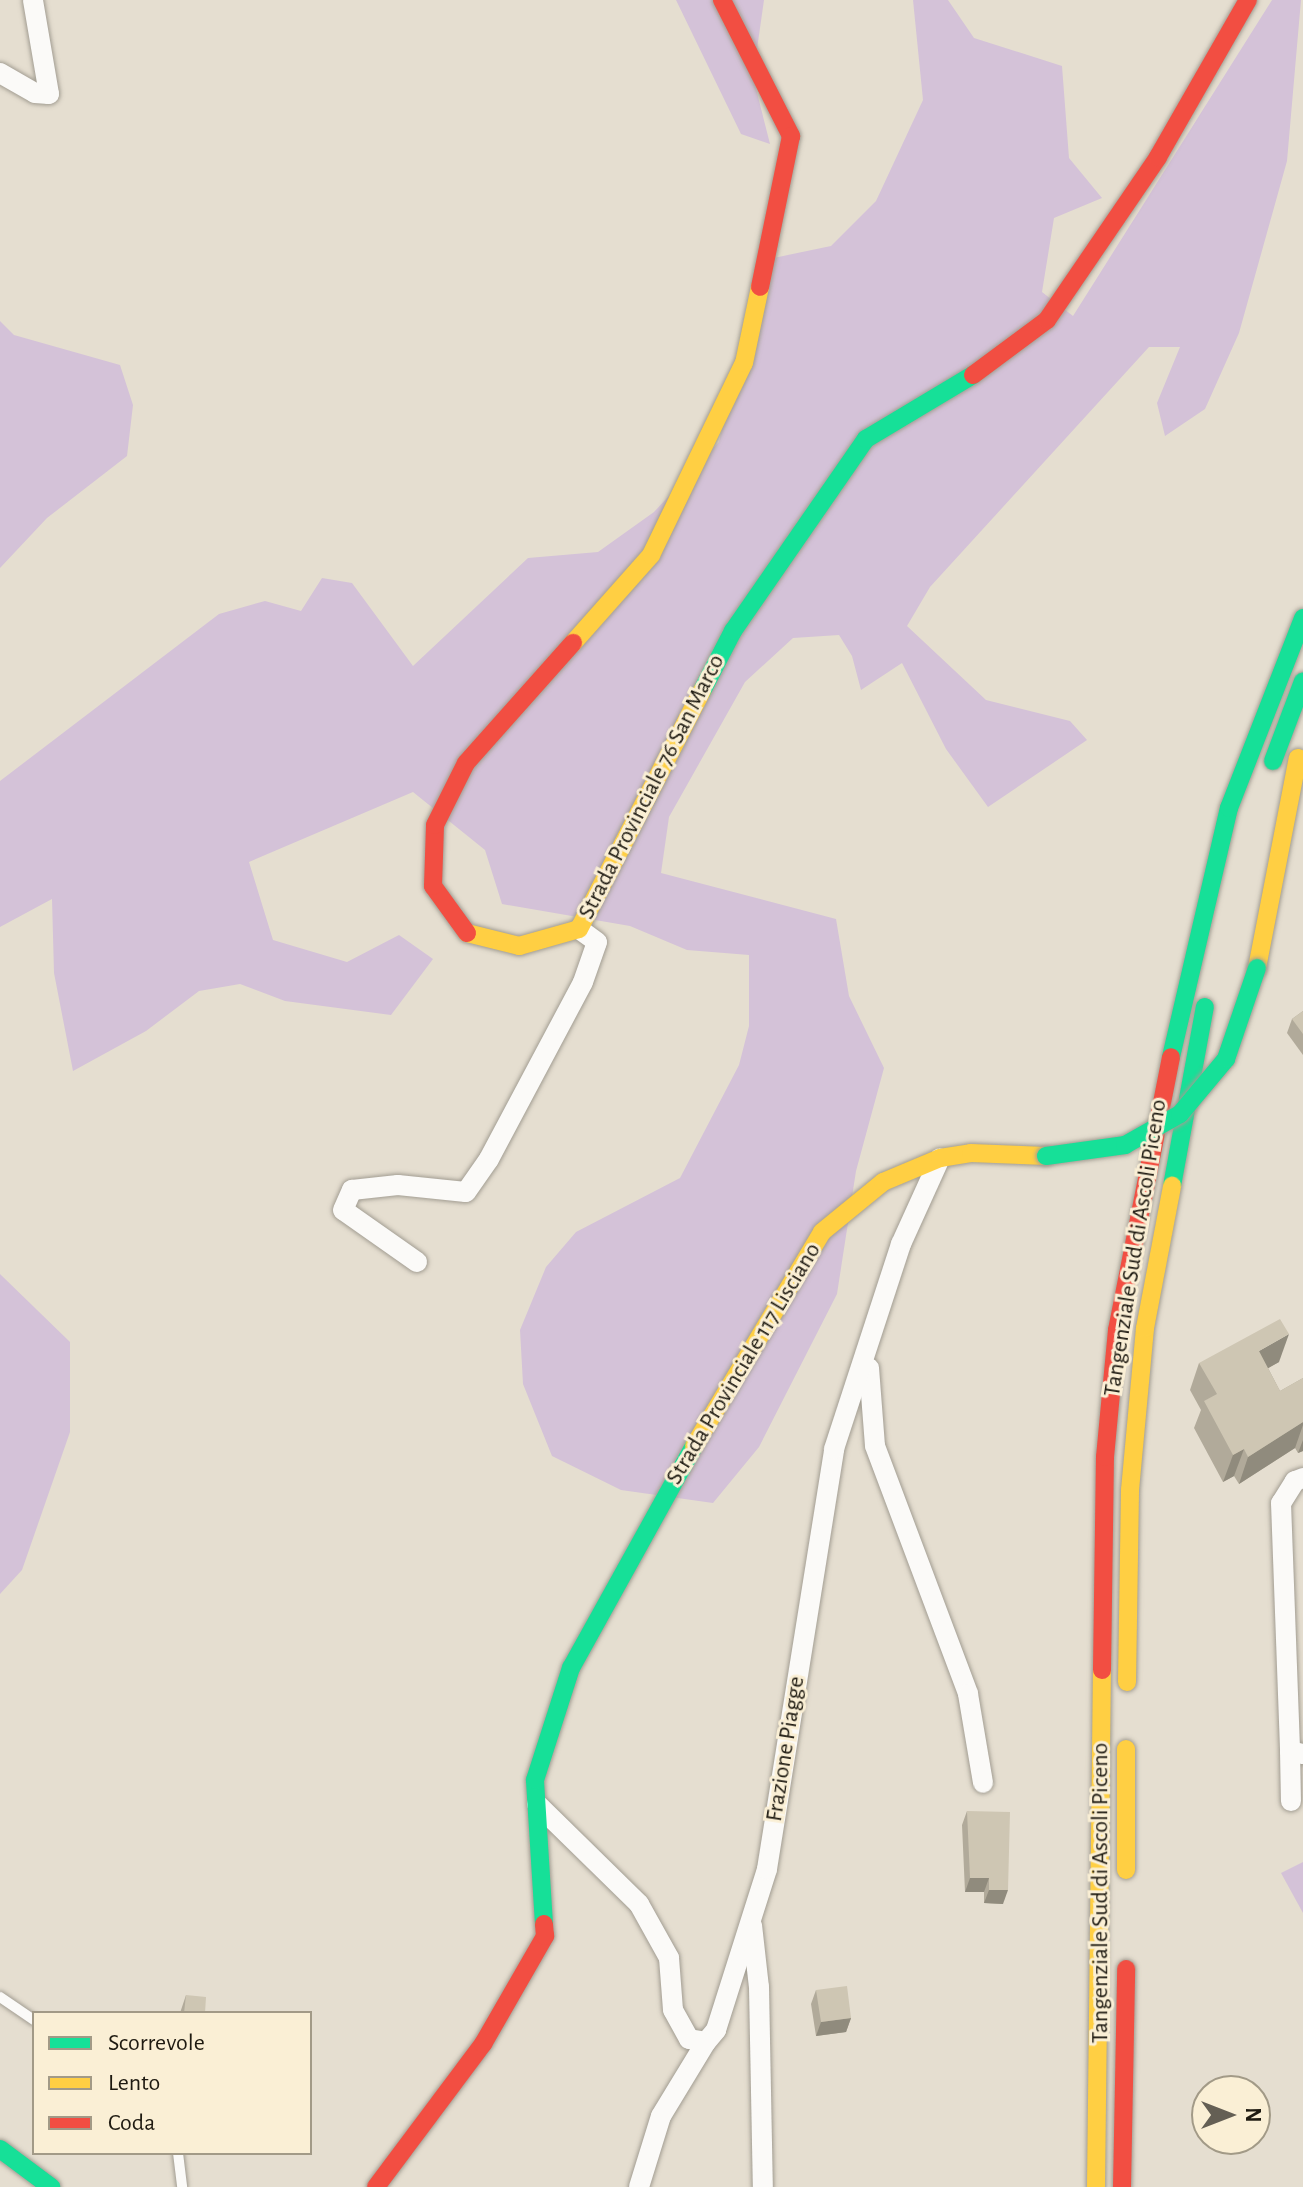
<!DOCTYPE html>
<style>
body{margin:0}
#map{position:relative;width:1303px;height:2187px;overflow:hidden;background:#e5ded0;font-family:"Alegreya Sans",sans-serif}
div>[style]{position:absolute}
.green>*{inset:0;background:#d4c2d8}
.roads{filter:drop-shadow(0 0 2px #a29d92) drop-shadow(0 0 2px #a29d92)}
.lane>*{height:10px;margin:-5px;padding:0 5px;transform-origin:5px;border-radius:5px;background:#fbfaf8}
.street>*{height:20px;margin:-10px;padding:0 10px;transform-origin:10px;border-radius:10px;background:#fbfaf8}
.fast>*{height:18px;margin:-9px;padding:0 9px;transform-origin:9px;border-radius:9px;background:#16e098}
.slow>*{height:18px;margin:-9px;padding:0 9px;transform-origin:9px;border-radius:9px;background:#ffcf43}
.jam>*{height:18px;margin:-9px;padding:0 9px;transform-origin:9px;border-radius:9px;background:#f24e42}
.bridges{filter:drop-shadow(0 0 2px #a29d92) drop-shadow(0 0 2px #a29d92)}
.fast-bridge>*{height:18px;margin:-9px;padding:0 9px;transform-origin:9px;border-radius:9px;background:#16e098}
.wall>*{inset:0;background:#b1aa9a}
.shaded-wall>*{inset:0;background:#908b7d}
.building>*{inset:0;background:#cec6b3}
span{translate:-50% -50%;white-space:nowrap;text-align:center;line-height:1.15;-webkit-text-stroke:6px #faefd5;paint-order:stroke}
.street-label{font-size:24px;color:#1e1a11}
.legend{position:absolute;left:32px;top:2011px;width:280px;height:144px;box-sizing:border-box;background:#faefd5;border:2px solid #a29a87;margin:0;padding:10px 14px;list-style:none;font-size:24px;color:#1e1a11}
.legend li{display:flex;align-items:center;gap:16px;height:40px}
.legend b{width:40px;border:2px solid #a29a87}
.north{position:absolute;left:1191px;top:2075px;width:80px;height:80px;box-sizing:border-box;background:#faefd5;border:2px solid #a29a87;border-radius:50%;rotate:90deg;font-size:22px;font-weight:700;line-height:32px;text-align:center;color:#1e1a11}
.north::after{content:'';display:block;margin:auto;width:28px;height:36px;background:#645f54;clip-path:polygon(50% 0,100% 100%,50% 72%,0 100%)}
</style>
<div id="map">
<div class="green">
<i style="clip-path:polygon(676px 0,764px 0,753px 77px,770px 144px,741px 134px)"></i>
<i style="clip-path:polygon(913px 0,948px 0,974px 38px,1062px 66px,1069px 158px,1102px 198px,1054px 218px,1042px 292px,1073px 316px,1272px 0,1301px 0,1287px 161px,1239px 333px,1205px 409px,1165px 436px,1157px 403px,1180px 347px,1149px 347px,930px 587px,907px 626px,986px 700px,1070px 721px,1087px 740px,988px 807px,946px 749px,902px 663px,861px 690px,852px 656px,839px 635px,793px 638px,745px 682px,669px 817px,661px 873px,836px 919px,849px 996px,884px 1068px,856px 1171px,837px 1294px,759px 1447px,713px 1503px,621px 1490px,552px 1456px,523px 1384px,520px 1330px,546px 1267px,576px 1232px,680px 1178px,739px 1065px,749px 1026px,749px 955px,687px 950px,630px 926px,502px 904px,485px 850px,413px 792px,249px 862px,273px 940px,347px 962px,399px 935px,433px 959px,391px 1015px,285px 1001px,240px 984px,199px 991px,146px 1031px,73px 1071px,54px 973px,52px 899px,0 927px,0 781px,219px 614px,265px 601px,301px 611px,322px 578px,352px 583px,413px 666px,528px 558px,598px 552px,654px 512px,719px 442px,759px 261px,831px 246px,876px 201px,923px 100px)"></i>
<i style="clip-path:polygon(0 321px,14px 335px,120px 365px,133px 405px,127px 456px,47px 518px,0 568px)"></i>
<i style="clip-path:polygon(0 1274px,70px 1342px,70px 1432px,22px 1570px,0 1594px)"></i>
<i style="clip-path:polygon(1303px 1862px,1303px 1913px,1281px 1873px)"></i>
</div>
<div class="roads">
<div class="lane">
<i style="left:0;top:1997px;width:41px;rotate:34.1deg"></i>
<i style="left:178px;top:2153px;width:34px;rotate:83deg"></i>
</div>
<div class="street">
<i style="left:0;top:73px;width:40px;rotate:29.7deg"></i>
<i style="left:35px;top:93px;width:14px;rotate:4deg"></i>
<i style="left:49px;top:94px;width:95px;rotate:-99.7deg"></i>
<i style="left:417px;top:1262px;width:90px;rotate:-144.9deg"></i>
<i style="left:343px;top:1210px;width:22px;rotate:-66deg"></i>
<i style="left:352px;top:1190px;width:46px;rotate:-6.2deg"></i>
<i style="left:398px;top:1185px;width:68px;rotate:5.9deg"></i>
<i style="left:466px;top:1192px;width:40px;rotate:-55.1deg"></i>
<i style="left:489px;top:1159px;width:200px;rotate:-62deg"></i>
<i style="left:583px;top:982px;width:42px;rotate:-70.7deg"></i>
<i style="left:597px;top:942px;width:22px;rotate:-144deg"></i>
<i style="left:869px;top:1368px;width:78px;rotate:85.6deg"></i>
<i style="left:875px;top:1446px;width:265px;rotate:69.4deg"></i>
<i style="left:968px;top:1694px;width:90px;rotate:80.4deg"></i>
<i style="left:1303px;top:1478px;width:9px;rotate:159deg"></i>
<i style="left:1295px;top:1481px;width:26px;rotate:122deg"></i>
<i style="left:1281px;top:1503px;width:248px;rotate:87.9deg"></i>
<i style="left:1290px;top:1751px;width:13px;rotate:13deg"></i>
<i style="left:1290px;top:1751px;width:50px;rotate:88.9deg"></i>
<i style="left:537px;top:1804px;width:143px;rotate:44.4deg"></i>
<i style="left:639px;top:1904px;width:62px;rotate:60.9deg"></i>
<i style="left:669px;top:1958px;width:52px;rotate:85.6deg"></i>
<i style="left:673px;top:2010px;width:33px;rotate:61deg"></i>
<i style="left:689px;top:2039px;width:17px;rotate:10deg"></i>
<i style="left:706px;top:2042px;width:16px;rotate:-50deg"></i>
<i style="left:716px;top:2030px;width:169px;rotate:-72.4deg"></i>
<i style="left:767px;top:1869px;width:425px;rotate:-80.9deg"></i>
<i style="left:834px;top:1449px;width:216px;rotate:-71.9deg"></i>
<i style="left:901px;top:1244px;width:94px;rotate:-65.6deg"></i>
<i style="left:752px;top:1925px;width:62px;rotate:83.6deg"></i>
<i style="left:759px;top:1987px;width:200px;rotate:88.9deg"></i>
<i style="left:639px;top:2187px;width:74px;rotate:-72.8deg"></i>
<i style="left:661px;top:2116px;width:87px;rotate:-58.7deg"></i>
</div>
<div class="fast">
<i style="left:702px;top:691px;width:68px;rotate:-62.7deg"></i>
<i style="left:733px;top:631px;width:234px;rotate:-55.3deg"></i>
<i style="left:866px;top:439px;width:125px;rotate:-30.9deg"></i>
<i style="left:1273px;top:761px;width:85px;rotate:-69.4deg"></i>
<i style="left:1171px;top:1057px;width:256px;rotate:-76.9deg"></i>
<i style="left:1229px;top:808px;width:204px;rotate:-68.7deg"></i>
<i style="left:1172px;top:1186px;width:182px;rotate:-79.6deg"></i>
<i style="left:544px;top:1924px;width:144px;rotate:-93.6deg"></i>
<i style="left:535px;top:1780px;width:118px;rotate:-72.2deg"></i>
<i style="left:571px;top:1668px;width:254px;rotate:-61deg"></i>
<i style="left:0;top:2149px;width:64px;rotate:36.7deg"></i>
</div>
<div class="slow">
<i style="left:573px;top:643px;width:118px;rotate:-48.4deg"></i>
<i style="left:651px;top:555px;width:213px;rotate:-64.2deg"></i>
<i style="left:744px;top:363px;width:78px;rotate:-78.1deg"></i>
<i style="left:467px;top:933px;width:54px;rotate:14deg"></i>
<i style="left:519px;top:946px;width:62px;rotate:-15.8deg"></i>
<i style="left:579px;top:929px;width:268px;rotate:-62.7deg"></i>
<i style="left:1257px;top:968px;width:214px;rotate:-79deg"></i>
<i style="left:694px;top:1446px;width:249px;rotate:-59.1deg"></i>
<i style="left:822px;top:1232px;width:79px;rotate:-39.3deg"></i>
<i style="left:883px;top:1182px;width:62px;rotate:-22.8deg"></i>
<i style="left:940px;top:1158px;width:31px;rotate:-9deg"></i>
<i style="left:971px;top:1153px;width:75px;rotate:2.3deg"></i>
<i style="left:1127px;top:1682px;width:192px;rotate:-89.1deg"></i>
<i style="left:1130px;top:1490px;width:163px;rotate:-84.7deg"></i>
<i style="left:1145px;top:1328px;width:145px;rotate:-79.2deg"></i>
<i style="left:1126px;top:1749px;width:121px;rotate:90deg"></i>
<i style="left:1096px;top:2187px;width:517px;rotate:-89.34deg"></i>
</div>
<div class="jam">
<i style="left:722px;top:0;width:153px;rotate:63.1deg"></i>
<i style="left:791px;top:136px;width:154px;rotate:101.6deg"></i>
<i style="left:973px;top:375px;width:92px;rotate:-36.6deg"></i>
<i style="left:1047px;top:320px;width:197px;rotate:-55.7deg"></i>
<i style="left:1158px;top:157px;width:181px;rotate:-60.2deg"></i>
<i style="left:467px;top:933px;width:58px;rotate:-125.9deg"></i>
<i style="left:433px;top:886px;width:61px;rotate:-88.1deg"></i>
<i style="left:435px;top:825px;width:69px;rotate:-63.4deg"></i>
<i style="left:466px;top:763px;width:161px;rotate:-48.3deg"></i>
<i style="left:1102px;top:1670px;width:213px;rotate:-89.2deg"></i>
<i style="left:1105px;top:1457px;width:128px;rotate:-84.6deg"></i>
<i style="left:1117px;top:1330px;width:278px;rotate:-78.8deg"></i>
<i style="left:376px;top:2187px;width:179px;rotate:-53.2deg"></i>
<i style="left:483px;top:2044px;width:125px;rotate:-60.1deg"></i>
<i style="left:545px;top:1936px;width:12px;rotate:-95deg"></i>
<i style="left:1122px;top:2187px;width:218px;rotate:-88.9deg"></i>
</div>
</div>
<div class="bridges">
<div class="fast-bridge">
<i style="left:1046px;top:1156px;width:80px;rotate:-7.9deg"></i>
<i style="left:1125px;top:1145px;width:63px;rotate:-29.4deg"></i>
<i style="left:1180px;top:1114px;width:72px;rotate:-50.1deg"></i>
<i style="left:1226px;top:1059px;width:96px;rotate:-71.2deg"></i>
</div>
</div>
<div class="wall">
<i style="clip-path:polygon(1303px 1011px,1303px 1055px,1287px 1033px,1292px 1019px)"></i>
<i style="clip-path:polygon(1279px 1362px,1268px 1368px,1280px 1391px,1303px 1378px,1303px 1451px,1298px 1453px,1295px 1448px,1239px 1484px,1234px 1476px,1223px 1482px,1194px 1428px,1201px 1410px,1190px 1390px,1199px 1363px)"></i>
<i style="clip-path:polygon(967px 1811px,1003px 1904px,984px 1903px,984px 1892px,965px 1892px,962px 1825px)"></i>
<i style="clip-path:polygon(816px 1990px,851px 2018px,846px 2032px,816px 2036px,811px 2004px)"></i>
<i style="clip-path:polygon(186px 1995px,205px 2013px,180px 2013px)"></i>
</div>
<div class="shaded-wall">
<i style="clip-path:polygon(1289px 1334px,1279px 1362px,1249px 1379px,1259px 1351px)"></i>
<i style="clip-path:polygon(1303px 1422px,1303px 1425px,1295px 1448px,1239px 1484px,1248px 1457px)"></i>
<i style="clip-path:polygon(1303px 1440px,1303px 1451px,1298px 1453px)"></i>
<i style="clip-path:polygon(1244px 1449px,1234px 1476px,1223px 1482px,1233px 1455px)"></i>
<i style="clip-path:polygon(970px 1878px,989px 1878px,984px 1892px,965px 1892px)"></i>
<i style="clip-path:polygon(989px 1890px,1008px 1890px,1003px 1904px,984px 1903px)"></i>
<i style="clip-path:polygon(851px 2018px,846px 2032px,816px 2036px,821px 2022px)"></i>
</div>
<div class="building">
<i style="clip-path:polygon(1303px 1011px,1303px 1034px,1292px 1019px)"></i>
<i style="clip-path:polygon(1280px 1319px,1289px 1334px,1259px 1351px,1280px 1391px,1303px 1378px,1303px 1422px,1248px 1457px,1244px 1449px,1233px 1455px,1204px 1401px,1217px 1394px,1199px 1363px)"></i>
<i style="clip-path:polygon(967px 1811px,1010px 1812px,1008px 1890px,989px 1890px,989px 1878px,970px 1878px)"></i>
<i style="clip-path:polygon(847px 1986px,851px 2018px,821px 2022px,816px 1990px)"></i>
<i style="clip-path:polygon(186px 1995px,206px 1997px,205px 2013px,184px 2013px)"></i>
</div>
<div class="street-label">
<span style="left:652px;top:787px;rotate:-63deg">Strada Provinciale 76 San Marco</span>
<span style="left:1136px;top:1248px;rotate:-81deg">Tangenziale Sud di Ascoli Piceno</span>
<span style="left:744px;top:1364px;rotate:-59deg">Strada Provinciale 117 Lisciano</span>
<span style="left:786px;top:1749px;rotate:-81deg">Frazione Piagge</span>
<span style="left:1101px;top:1893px;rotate:-90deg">Tangenziale Sud di Ascoli Piceno</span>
</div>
<ul class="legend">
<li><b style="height:10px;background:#16e098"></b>Scorrevole</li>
<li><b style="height:10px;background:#ffcf43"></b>Lento</li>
<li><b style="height:10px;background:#f24e42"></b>Coda</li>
</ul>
<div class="north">N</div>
</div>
